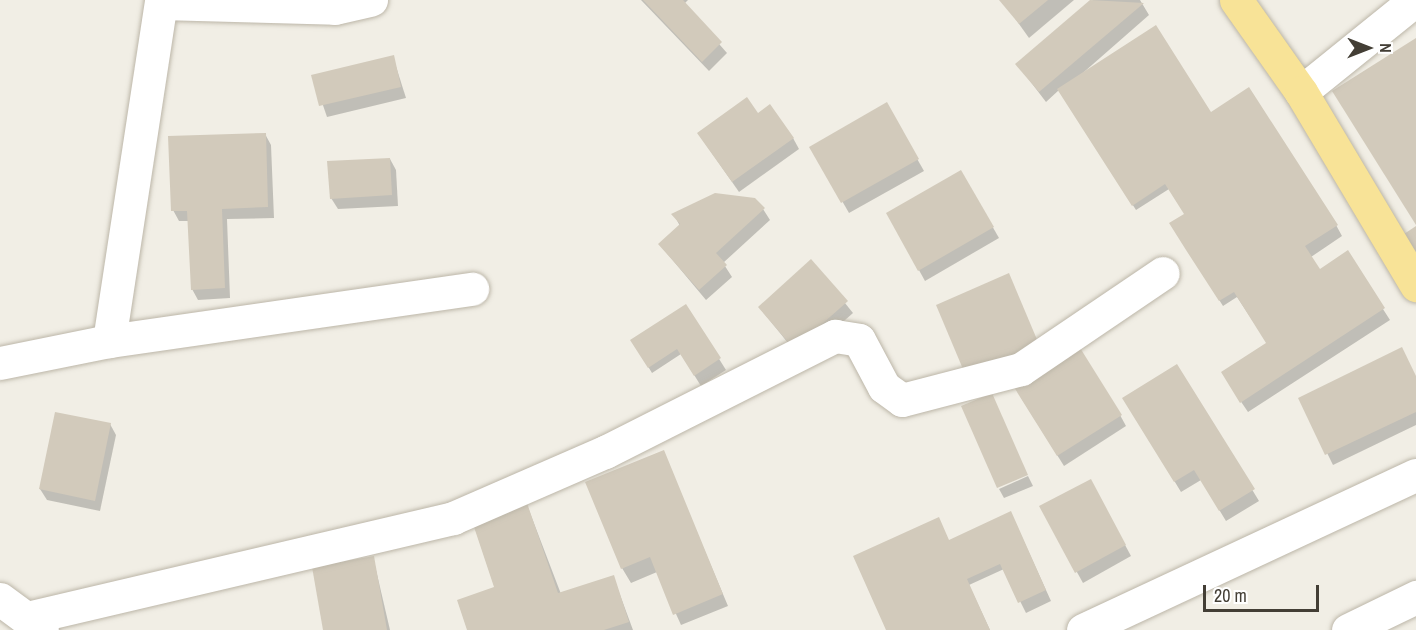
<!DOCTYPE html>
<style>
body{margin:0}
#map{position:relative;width:1416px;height:630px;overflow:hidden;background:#f1eee5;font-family:"Archivo Narrow",sans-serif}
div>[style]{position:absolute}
.shadow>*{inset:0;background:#0003}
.building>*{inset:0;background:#d2cabb}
.roads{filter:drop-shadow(0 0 2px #bcb6a8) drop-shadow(0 0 2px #bcb6a8)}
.minor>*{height:33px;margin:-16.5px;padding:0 16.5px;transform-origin:16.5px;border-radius:16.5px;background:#fff}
.major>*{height:33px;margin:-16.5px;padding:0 16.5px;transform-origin:16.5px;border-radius:16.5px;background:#f8e397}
span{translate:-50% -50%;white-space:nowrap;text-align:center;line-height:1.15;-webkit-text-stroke:6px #fff;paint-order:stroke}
.north{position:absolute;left:1338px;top:18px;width:60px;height:60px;-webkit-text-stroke:4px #fff;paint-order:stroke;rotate:90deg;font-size:16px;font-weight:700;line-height:24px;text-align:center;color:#433e35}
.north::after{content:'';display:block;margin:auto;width:21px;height:27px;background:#433e35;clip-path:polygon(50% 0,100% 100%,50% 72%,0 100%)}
.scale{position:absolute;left:1203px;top:585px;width:116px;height:27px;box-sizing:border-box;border:3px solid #433e35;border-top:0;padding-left:8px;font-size:18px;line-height:21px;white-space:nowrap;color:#433e35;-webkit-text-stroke:4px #fff;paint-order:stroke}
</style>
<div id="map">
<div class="shadow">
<i style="clip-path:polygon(641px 0,688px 0,684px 4px,727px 53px,709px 71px)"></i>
<i style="clip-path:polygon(1002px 0,1074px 0,1029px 38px)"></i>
<i style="clip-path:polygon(1093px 0,1140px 0,1149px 15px,1076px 79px,1210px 114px,1336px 225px,1342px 236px,1311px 257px,1320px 271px,1347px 253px,1390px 320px,1248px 412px,1229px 384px,1268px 344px,1237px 297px,1223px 306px,1209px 284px,1185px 214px,1169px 189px,1136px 210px,1059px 90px,1046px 102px,1017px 64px)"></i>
<i style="clip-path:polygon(393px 57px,406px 98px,327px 117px,313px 76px)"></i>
<i style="clip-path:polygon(886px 104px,924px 171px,849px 213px,811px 147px)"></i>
<i style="clip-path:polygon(757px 116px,793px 138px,799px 149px,739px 192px,698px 133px)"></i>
<i style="clip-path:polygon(265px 134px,271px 145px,274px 218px,227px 219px,230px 298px,198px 300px,192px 289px,189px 221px,179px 221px,173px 210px)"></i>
<i style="clip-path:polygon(390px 159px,396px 170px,398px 206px,338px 209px,331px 198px)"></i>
<i style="clip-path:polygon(961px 172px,999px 238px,925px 281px,888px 214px)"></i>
<i style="clip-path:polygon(763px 209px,770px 220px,723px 263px,732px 277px,706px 300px,660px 245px,680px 226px,674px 215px)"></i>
<i style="clip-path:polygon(811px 261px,853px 313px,801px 359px,759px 307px)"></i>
<i style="clip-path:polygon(686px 306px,726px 370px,701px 386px,681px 354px,652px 373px,632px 340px)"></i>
<i style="clip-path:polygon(1177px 366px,1259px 501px,1226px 521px,1201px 480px,1181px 492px,1124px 398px)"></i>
<i style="clip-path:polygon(1416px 376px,1416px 425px,1333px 465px,1300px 398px)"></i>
<i style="clip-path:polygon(1020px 396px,1120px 415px,1126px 426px,1064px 466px)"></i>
<i style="clip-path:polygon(110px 424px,116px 435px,100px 511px,47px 500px,40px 489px)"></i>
<i style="clip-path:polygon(663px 452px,728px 606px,681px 625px,657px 572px,631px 583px,622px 568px)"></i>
<i style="clip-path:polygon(1028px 476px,1033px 486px,1004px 498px,999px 489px)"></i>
<i style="clip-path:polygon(1096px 491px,1131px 556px,1083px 583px,1041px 507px)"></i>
<i style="clip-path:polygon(527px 505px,561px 594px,613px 576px,633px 630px,468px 630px,496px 588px)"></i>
<i style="clip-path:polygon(1016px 524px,1051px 601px,1026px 613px,1004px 569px,969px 585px,990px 630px,888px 630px,949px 541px)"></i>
<i style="clip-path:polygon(373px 557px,390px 630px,325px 630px)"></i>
</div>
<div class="building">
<i style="clip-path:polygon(643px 0,683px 0,722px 42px,702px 62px)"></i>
<i style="clip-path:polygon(999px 0,1048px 0,1019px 24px)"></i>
<i style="clip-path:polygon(1090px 0,1144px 3px,1039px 92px,1015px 64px)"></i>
<i style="clip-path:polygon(1156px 25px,1211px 112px,1249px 87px,1338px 225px,1305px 246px,1320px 269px,1348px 250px,1385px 308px,1240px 403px,1221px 372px,1266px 343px,1234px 292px,1219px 301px,1186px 250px,1169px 223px,1184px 214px,1165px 184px,1132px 206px,1057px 89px)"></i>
<i style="clip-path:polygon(1416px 38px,1416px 225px,1332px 91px)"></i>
<i style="clip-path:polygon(394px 55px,401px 87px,319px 106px,311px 75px)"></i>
<i style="clip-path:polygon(747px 97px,758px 113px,770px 104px,794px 138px,732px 182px,697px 133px)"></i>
<i style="clip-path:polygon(887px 102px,919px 159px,841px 203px,809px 147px)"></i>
<i style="clip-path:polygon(266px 133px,268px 207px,222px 209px,225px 288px,191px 290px,187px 211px,171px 211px,168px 136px)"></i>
<i style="clip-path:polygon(390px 158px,392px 195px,330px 199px,327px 161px)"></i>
<i style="clip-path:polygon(961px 170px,994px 227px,918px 271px,886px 213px)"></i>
<i style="clip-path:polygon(715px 193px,755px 198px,765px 208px,716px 253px,727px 265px,699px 290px,658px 244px,680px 224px,671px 214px)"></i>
<i style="clip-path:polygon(1416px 226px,1416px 252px,1404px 234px)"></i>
<i style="clip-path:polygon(811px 259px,848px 301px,794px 349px,758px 307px)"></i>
<i style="clip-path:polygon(1009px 273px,1041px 349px,968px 381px,936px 305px)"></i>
<i style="clip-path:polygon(686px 304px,721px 358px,694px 376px,677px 349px,648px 368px,630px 340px)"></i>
<i style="clip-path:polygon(1077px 343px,1122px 415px,1057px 456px,1012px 384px)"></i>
<i style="clip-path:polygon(1402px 347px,1416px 376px,1416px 412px,1325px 455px,1298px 398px)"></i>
<i style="clip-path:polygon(1177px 364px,1255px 489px,1219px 511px,1194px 470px,1174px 482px,1122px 398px)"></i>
<i style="clip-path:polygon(992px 393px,1028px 475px,997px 488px,961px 406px)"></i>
<i style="clip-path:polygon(55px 412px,111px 423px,95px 501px,39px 489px)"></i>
<i style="clip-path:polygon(664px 450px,723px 594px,673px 615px,650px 557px,621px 569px,585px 482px)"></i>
<i style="clip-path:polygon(1091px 479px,1126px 545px,1075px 573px,1039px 506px)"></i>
<i style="clip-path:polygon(527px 503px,558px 593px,614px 575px,629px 622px,604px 630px,467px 630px,457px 600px,494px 587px,472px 521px)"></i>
<i style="clip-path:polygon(1011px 511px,1046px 590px,1018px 603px,1000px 564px,967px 579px,990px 630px,886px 630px,853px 556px,939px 517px,949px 540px)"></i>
<i style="clip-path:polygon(374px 556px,387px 630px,323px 630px,312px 567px)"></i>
</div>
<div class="roads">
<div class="minor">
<i style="left:161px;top:3px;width:174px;rotate:1.6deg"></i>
<i style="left:335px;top:8px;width:37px;rotate:-13deg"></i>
<i style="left:1301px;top:92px;width:146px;rotate:-38.9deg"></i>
<i style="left:109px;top:341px;width:345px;rotate:-81.3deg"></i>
<i style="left:0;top:363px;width:111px;rotate:-11.4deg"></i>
<i style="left:109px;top:341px;width:367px;rotate:-8.2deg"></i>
<i style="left:0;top:599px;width:52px;rotate:36.4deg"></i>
<i style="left:27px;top:618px;width:438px;rotate:-13.2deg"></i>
<i style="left:453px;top:518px;width:166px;rotate:-23.5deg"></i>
<i style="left:605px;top:452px;width:258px;rotate:-26.8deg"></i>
<i style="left:835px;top:336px;width:24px;rotate:9deg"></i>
<i style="left:859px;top:340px;width:53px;rotate:62deg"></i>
<i style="left:884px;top:387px;width:22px;rotate:36deg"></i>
<i style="left:902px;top:400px;width:123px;rotate:-14.6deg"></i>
<i style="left:1021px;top:369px;width:171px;rotate:-34.1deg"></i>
<i style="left:1083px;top:630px;width:367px;rotate:-25deg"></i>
<i style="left:1348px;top:630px;width:76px;rotate:-25.9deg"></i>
</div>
<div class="major">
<i style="left:1236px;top:0;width:113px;rotate:54.8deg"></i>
<i style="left:1301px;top:92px;width:225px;rotate:59.2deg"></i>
</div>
</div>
<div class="north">N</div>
<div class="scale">20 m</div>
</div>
